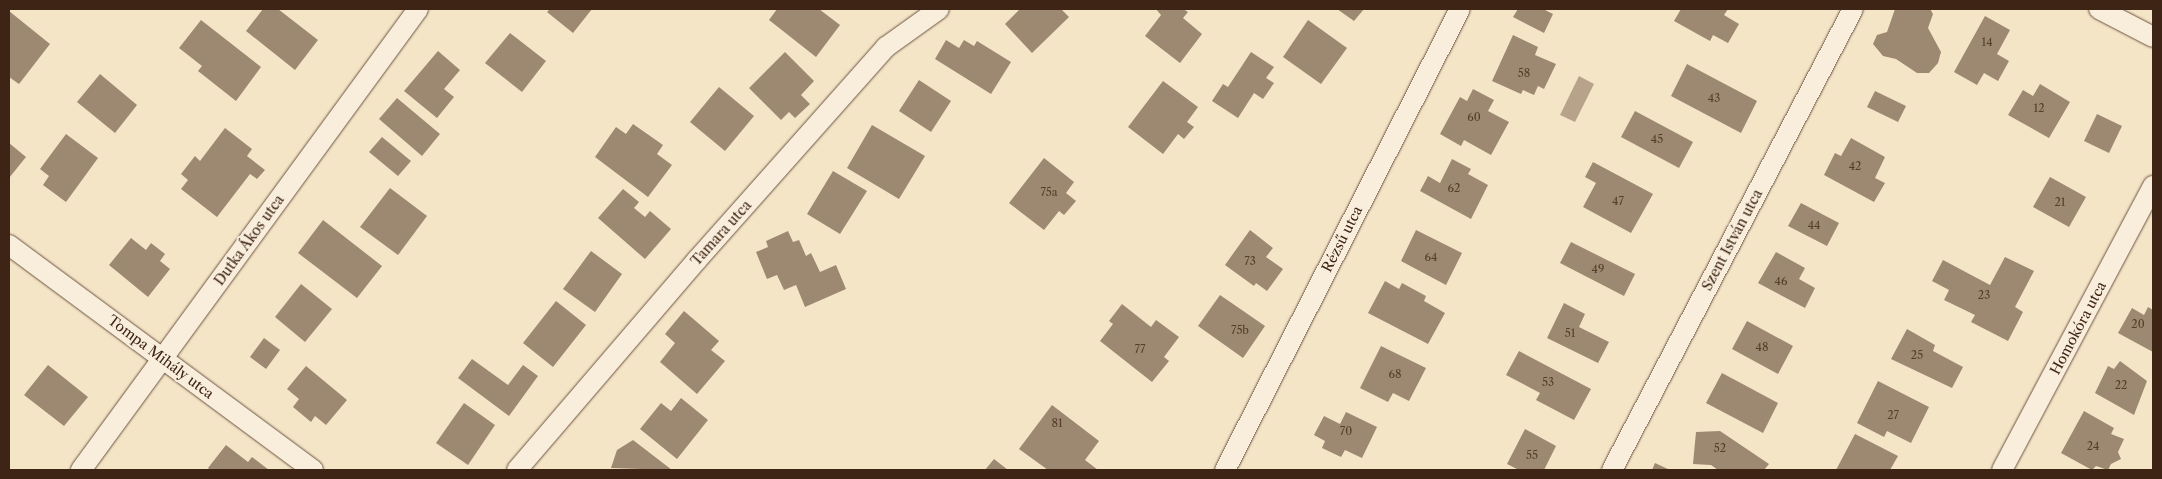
<!DOCTYPE html>
<meta charset="utf-8">
<style>
body{margin:0}
#map{position:relative;width:2162px;height:479px;overflow:hidden;background:#f5e5c7;font-family:"Libre Caslon Text",serif}
div>[style]{position:absolute}
.water>*{inset:0;background:#b7a38a}
.building>*{inset:0;background:#9d8871}
.roads{filter:drop-shadow(0 0 1px #6c5441) drop-shadow(0 0 1px #6c5441)}
.minor>*{height:20px;margin:-10px;padding:0 10px;transform-origin:10px;border-radius:10px;background:#f8eedb}
span{translate:-50% -50%;white-space:nowrap;text-align:center;line-height:1.15;-webkit-text-stroke:4.5px #f8eedb;paint-order:stroke}
.number-label{font-size:11px;color:#563d2b}
.number-label span{-webkit-text-stroke-width:0}
.street-label{font-size:14px;color:#3e2414}
.frame{position:absolute;inset:0;border:10px solid #3e2414;pointer-events:none}
</style>
<div id="map">
<div class="water">
<i style="clip-path:polygon(1579px 76px,1594px 84px,1575px 122px,1560px 115px)"></i>
</div>
<div class="building">
<i style="clip-path:polygon(263px 9px,278px 9px,318px 40px,295px 70px,246px 31px)"></i>
<i style="clip-path:polygon(550px 9px,592px 9px,573px 33px,547px 12px)"></i>
<i style="clip-path:polygon(777px 9px,819px 9px,840px 25px,816px 57px,769px 20px)"></i>
<i style="clip-path:polygon(1020px 9px,1061px 9px,1069px 17px,1032px 53px,1005px 24px)"></i>
<i style="clip-path:polygon(1156px 9px,1183px 9px,1188px 12px,1183px 18px,1202px 34px,1180px 63px,1145px 36px,1161px 15px)"></i>
<i style="clip-path:polygon(1337px 9px,1364px 9px,1354px 21px)"></i>
<i style="clip-path:polygon(1518px 9px,1543px 9px,1553px 14px,1544px 33px,1513px 17px)"></i>
<i style="clip-path:polygon(1681px 9px,1728px 9px,1724px 15px,1739px 24px,1728px 43px,1713px 35px,1710px 41px,1674px 21px)"></i>
<i style="clip-path:polygon(1895px 9px,1930px 9px,1933px 14px,1928px 28px,1941px 52px,1938px 63px,1929px 73px,1917px 73px,1896px 59px,1883px 56px,1873px 44px,1877px 35px,1887px 32px)"></i>
<i style="clip-path:polygon(9px 11px,50px 44px,19px 84px,9px 77px)"></i>
<i style="clip-path:polygon(1985px 16px,2010px 30px,1997px 54px,2009px 61px,1998px 81px,1984px 73px,1977px 85px,1954px 72px)"></i>
<i style="clip-path:polygon(201px 20px,261px 67px,236px 101px,198px 71px,202px 66px,179px 48px)"></i>
<i style="clip-path:polygon(1308px 20px,1347px 48px,1321px 84px,1283px 57px)"></i>
<i style="clip-path:polygon(510px 33px,546px 61px,522px 92px,485px 63px)"></i>
<i style="clip-path:polygon(1513px 35px,1538px 47px,1535px 55px,1556px 64px,1544px 89px,1538px 86px,1534px 95px,1523px 90px,1521px 94px,1492px 81px)"></i>
<i style="clip-path:polygon(946px 40px,959px 48px,964px 40px,974px 46px,977px 41px,1011px 62px,991px 94px,935px 59px)"></i>
<i style="clip-path:polygon(438px 51px,460px 70px,444px 89px,454px 97px,437px 118px,404px 91px)"></i>
<i style="clip-path:polygon(785px 52px,814px 81px,801px 95px,810px 104px,795px 118px,789px 112px,781px 120px,749px 88px)"></i>
<i style="clip-path:polygon(1251px 52px,1274px 67px,1266px 78px,1274px 83px,1263px 99px,1254px 93px,1238px 118px,1212px 101px,1223px 84px,1228px 87px)"></i>
<i style="clip-path:polygon(1687px 64px,1757px 101px,1741px 133px,1671px 96px)"></i>
<i style="clip-path:polygon(100px 74px,137px 105px,115px 133px,77px 102px)"></i>
<i style="clip-path:polygon(919px 80px,951px 101px,931px 132px,899px 111px)"></i>
<i style="clip-path:polygon(1163px 81px,1198px 107px,1187px 122px,1194px 127px,1184px 139px,1178px 134px,1163px 154px,1128px 127px)"></i>
<i style="clip-path:polygon(2040px 84px,2070px 102px,2049px 138px,2008px 115px,2023px 90px,2033px 96px)"></i>
<i style="clip-path:polygon(719px 87px,754px 116px,725px 151px,690px 122px)"></i>
<i style="clip-path:polygon(1473px 89px,1494px 100px,1488px 111px,1509px 122px,1491px 155px,1464px 140px,1461px 146px,1440px 134px,1460px 97px,1467px 101px)"></i>
<i style="clip-path:polygon(1875px 91px,1906px 106px,1898px 122px,1867px 107px)"></i>
<i style="clip-path:polygon(397px 98px,440px 134px,422px 156px,379px 119px)"></i>
<i style="clip-path:polygon(1635px 111px,1693px 142px,1679px 168px,1621px 137px)"></i>
<i style="clip-path:polygon(2097px 114px,2122px 126px,2109px 153px,2084px 141px)"></i>
<i style="clip-path:polygon(633px 124px,663px 145px,657px 154px,672px 165px,648px 197px,595px 157px,616px 127px,626px 134px)"></i>
<i style="clip-path:polygon(872px 125px,925px 156px,899px 199px,847px 168px)"></i>
<i style="clip-path:polygon(225px 128px,252px 149px,247px 156px,265px 170px,257px 179px,250px 174px,217px 217px,181px 189px,188px 180px,181px 174px,195px 156px,200px 161px)"></i>
<i style="clip-path:polygon(66px 134px,98px 158px,66px 202px,43px 185px,49px 176px,40px 169px)"></i>
<i style="clip-path:polygon(382px 137px,411px 161px,398px 176px,369px 152px)"></i>
<i style="clip-path:polygon(1851px 138px,1885px 157px,1875px 178px,1885px 183px,1874px 202px,1824px 175px,1835px 153px,1841px 156px)"></i>
<i style="clip-path:polygon(9px 143px,26px 157px,9px 178px)"></i>
<i style="clip-path:polygon(1044px 158px,1074px 182px,1066px 193px,1076px 201px,1064px 215px,1059px 211px,1044px 230px,1009px 203px)"></i>
<i style="clip-path:polygon(1452px 159px,1471px 169px,1468px 174px,1488px 185px,1471px 219px,1420px 191px,1428px 176px,1440px 183px)"></i>
<i style="clip-path:polygon(1593px 162px,1653px 194px,1631px 233px,1583px 207px,1596px 183px,1585px 177px)"></i>
<i style="clip-path:polygon(833px 171px,867px 191px,840px 234px,807px 214px)"></i>
<i style="clip-path:polygon(2050px 177px,2086px 197px,2069px 227px,2033px 207px)"></i>
<i style="clip-path:polygon(390px 188px,427px 216px,398px 255px,360px 227px)"></i>
<i style="clip-path:polygon(623px 189px,639px 202px,634px 208px,645px 217px,650px 211px,671px 229px,645px 259px,598px 218px)"></i>
<i style="clip-path:polygon(1801px 203px,1839px 223px,1827px 246px,1788px 226px)"></i>
<i style="clip-path:polygon(323px 220px,382px 266px,357px 298px,298px 253px)"></i>
<i style="clip-path:polygon(1250px 230px,1273px 248px,1266px 257px,1283px 269px,1267px 291px,1256px 283px,1254px 286px,1225px 265px)"></i>
<i style="clip-path:polygon(1416px 230px,1462px 253px,1446px 285px,1401px 261px)"></i>
<i style="clip-path:polygon(788px 231px,793px 242px,799px 240px,806px 256px,811px 253px,820px 272px,836px 265px,846px 289px,805px 307px,796px 285px,784px 290px,777px 275px,767px 279px,756px 252px,768px 247px,766px 241px)"></i>
<i style="clip-path:polygon(131px 238px,146px 250px,151px 243px,165px 254px,160px 261px,170px 269px,148px 297px,109px 265px)"></i>
<i style="clip-path:polygon(1571px 242px,1635px 274px,1624px 296px,1560px 263px)"></i>
<i style="clip-path:polygon(591px 251px,622px 274px,595px 312px,563px 289px)"></i>
<i style="clip-path:polygon(1776px 252px,1805px 268px,1799px 279px,1815px 288px,1805px 308px,1758px 283px)"></i>
<i style="clip-path:polygon(2005px 257px,2034px 271px,2015px 307px,2023px 312px,2008px 341px,1971px 322px,1975px 315px,1944px 300px,1949px 290px,1932px 281px,1943px 260px,1990px 285px)"></i>
<i style="clip-path:polygon(1385px 281px,1399px 289px,1402px 283px,1426px 296px,1424px 301px,1445px 313px,1428px 344px,1368px 313px)"></i>
<i style="clip-path:polygon(301px 284px,332px 309px,305px 342px,275px 317px)"></i>
<i style="clip-path:polygon(1220px 295px,1265px 326px,1243px 358px,1198px 326px)"></i>
<i style="clip-path:polygon(556px 301px,586px 325px,553px 367px,523px 343px)"></i>
<i style="clip-path:polygon(1564px 303px,1585px 314px,1579px 327px,1609px 342px,1598px 363px,1547px 338px)"></i>
<i style="clip-path:polygon(1122px 304px,1151px 327px,1156px 320px,1179px 337px,1164px 357px,1169px 361px,1152px 382px,1100px 341px,1113px 324px,1109px 321px)"></i>
<i style="clip-path:polygon(2148px 307px,2153px 310px,2153px 352px,2118px 333px,2132px 308px,2144px 315px)"></i>
<i style="clip-path:polygon(684px 311px,719px 341px,711px 350px,725px 361px,697px 394px,660px 362px,675px 343px,665px 334px)"></i>
<i style="clip-path:polygon(1747px 321px,1793px 346px,1778px 374px,1732px 349px)"></i>
<i style="clip-path:polygon(1907px 329px,1935px 345px,1933px 351px,1963px 367px,1952px 388px,1891px 359px)"></i>
<i style="clip-path:polygon(264px 338px,280px 350px,266px 369px,250px 357px)"></i>
<i style="clip-path:polygon(1381px 346px,1426px 368px,1409px 401px,1393px 393px,1388px 402px,1360px 388px)"></i>
<i style="clip-path:polygon(1519px 351px,1591px 389px,1574px 420px,1536px 400px,1540px 393px,1506px 375px)"></i>
<i style="clip-path:polygon(472px 359px,508px 385px,523px 365px,538px 376px,509px 416px,458px 378px)"></i>
<i style="clip-path:polygon(2120px 361px,2147px 381px,2134px 415px,2095px 393px,2108px 366px,2114px 369px)"></i>
<i style="clip-path:polygon(48px 365px,88px 397px,64px 426px,24px 395px)"></i>
<i style="clip-path:polygon(306px 366px,347px 400px,326px 425px,315px 416px,311px 422px,293px 407px,299px 399px,287px 389px)"></i>
<i style="clip-path:polygon(1722px 373px,1778px 403px,1763px 433px,1706px 403px)"></i>
<i style="clip-path:polygon(1878px 381px,1929px 407px,1911px 443px,1887px 431px,1884px 437px,1857px 423px)"></i>
<i style="clip-path:polygon(681px 398px,708px 420px,677px 459px,640px 429px,661px 403px,671px 411px)"></i>
<i style="clip-path:polygon(464px 403px,495px 425px,468px 465px,436px 443px)"></i>
<i style="clip-path:polygon(1052px 405px,1099px 441px,1085px 460px,1098px 470px,1048px 470px,1019px 449px)"></i>
<i style="clip-path:polygon(2084px 411px,2114px 428px,2111px 434px,2124px 439px,2118px 452px,2121px 459px,2111px 464px,2108px 470px,2096px 466px,2092px 470px,2061px 453px)"></i>
<i style="clip-path:polygon(1346px 412px,1377px 427px,1362px 458px,1345px 450px,1341px 457px,1322px 448px,1325px 441px,1314px 435px,1324px 416px,1340px 424px)"></i>
<i style="clip-path:polygon(1525px 429px,1556px 446px,1544px 470px,1519px 470px,1507px 464px)"></i>
<i style="clip-path:polygon(1720px 431px,1769px 464px,1764px 470px,1718px 470px,1711px 465px,1693px 464px,1696px 432px)"></i>
<i style="clip-path:polygon(1855px 434px,1898px 456px,1890px 470px,1836px 470px)"></i>
<i style="clip-path:polygon(633px 440px,672px 470px,611px 468px,617px 450px)"></i>
<i style="clip-path:polygon(226px 445px,248px 462px,252px 457px,269px 470px,210px 470px,208px 468px)"></i>
<i style="clip-path:polygon(994px 459px,1008px 470px,985px 470px)"></i>
<i style="clip-path:polygon(1655px 463px,1670px 470px,1652px 470px)"></i>
</div>
<div class="roads">
<div class="minor">
<i style="left:2099px;top:9px;width:61px;rotate:27.4deg"></i>
<i style="left:9px;top:245px;width:378px;rotate:36.5deg"></i>
<i style="left:81px;top:470px;width:571px;rotate:-53.83deg"></i>
<i style="left:517px;top:470px;width:277px;rotate:-49.4deg"></i>
<i style="left:697px;top:260px;width:285px;rotate:-48.4deg"></i>
<i style="left:886px;top:47px;width:65px;rotate:-35.6deg"></i>
<i style="left:1225px;top:470px;width:517px;rotate:-62.99deg"></i>
<i style="left:1612px;top:470px;width:520px;rotate:-62.4deg"></i>
<i style="left:2002px;top:470px;width:322px;rotate:-62deg"></i>
</div>
</div>
<div class="number-label">
<span style="left:1987px;top:42px">14</span>
<span style="left:1524px;top:73px">58</span>
<span style="left:1714px;top:98px">43</span>
<span style="left:2039px;top:108px">12</span>
<span style="left:1474px;top:117px">60</span>
<span style="left:1657px;top:139px">45</span>
<span style="left:1855px;top:166px">42</span>
<span style="left:1454px;top:188px">62</span>
<span style="left:1049px;top:192px">75a</span>
<span style="left:1618px;top:201px">47</span>
<span style="left:2060px;top:202px">21</span>
<span style="left:1814px;top:225px">44</span>
<span style="left:1431px;top:257px">64</span>
<span style="left:1250px;top:261px">73</span>
<span style="left:1598px;top:269px">49</span>
<span style="left:1781px;top:281px">46</span>
<span style="left:1984px;top:295px">23</span>
<span style="left:2138px;top:324px">20</span>
<span style="left:1240px;top:330px">75b</span>
<span style="left:1570px;top:333px">51</span>
<span style="left:1762px;top:347px">48</span>
<span style="left:1140px;top:349px">77</span>
<span style="left:1917px;top:355px">25</span>
<span style="left:1395px;top:374px">68</span>
<span style="left:1548px;top:382px">53</span>
<span style="left:2121px;top:385px">22</span>
<span style="left:1893px;top:415px">27</span>
<span style="left:1057px;top:423px">81</span>
<span style="left:1346px;top:431px">70</span>
<span style="left:2093px;top:446px">24</span>
<span style="left:1720px;top:448px">52</span>
<span style="left:1532px;top:455px">55</span>
</div>
<div class="street-label">
<span style="left:721px;top:233px;rotate:-48deg">Tamara utca</span>
<span style="left:1342px;top:239px;rotate:-63deg">Rézsű utca</span>
<span style="left:249px;top:240px;rotate:-54deg">Dutka Ákos utca</span>
<span style="left:1732px;top:240px;rotate:-62deg">Szent István utca</span>
<span style="left:2078px;top:328px;rotate:-62deg">Homokóra utca</span>
<span style="left:161px;top:357px;rotate:37deg">Tompa Mihály utca</span>
</div>
<div class="frame"></div>
</div>
